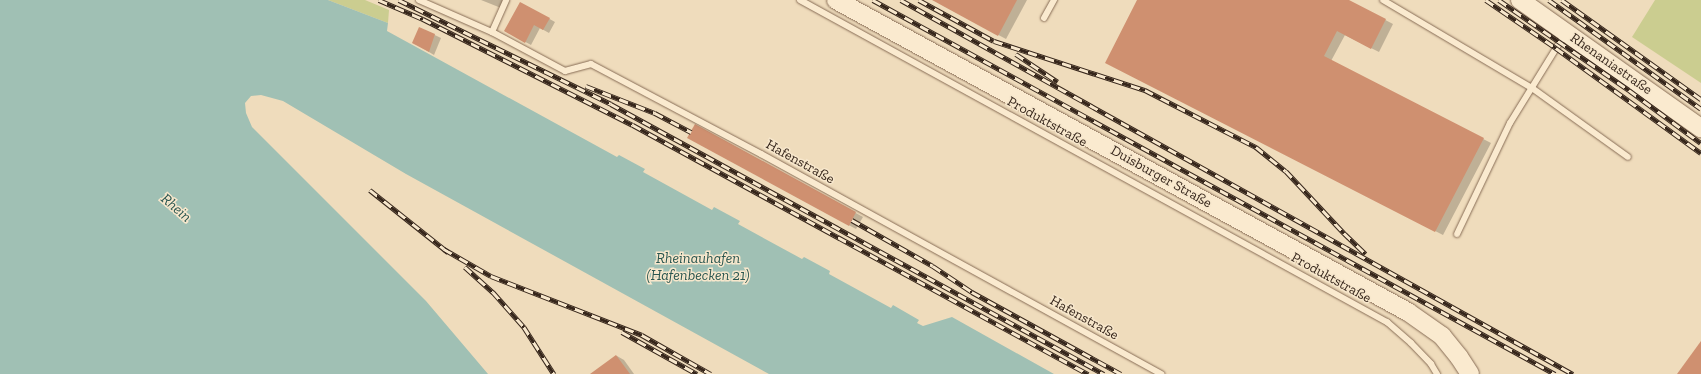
<!DOCTYPE html>
<meta charset="utf-8">
<style>
body{margin:0}
#map{position:relative;width:1701px;height:374px;overflow:hidden;background:#efdcbc;font-family:"Zilla Slab",serif}
div>[style]{position:absolute}
.green>*{inset:0;background:#cbcd90}
.water>*{inset:0;background:#a0c0b4}
.shadow>*{inset:0;background:#0003}
.building>*{inset:0;background:#cf9070}
.roads{filter:drop-shadow(0 0 1px #876c55) drop-shadow(0 0 1px #876c55)}
.lane>*{height:6px;margin:-3px;padding:0 3px;transform-origin:3px;border-radius:3px;background:#faeacf}
.secondary>*{height:18px;margin:-9px;padding:0 9px;transform-origin:9px;border-radius:9px;background:#faeacf}
.rail>*{height:4.5px;margin-top:-2.25px;transform-origin:0;background:repeating-linear-gradient(90deg,#f7e7cc 0 9px,#36261b 0 18px);box-sizing:border-box;border-block:1px solid #36261b}
span{translate:-50% -50%;white-space:nowrap;text-align:center;line-height:1.15;-webkit-text-stroke:3px #f7e7cc;paint-order:stroke}
.street-label{font-size:14px;color:#36261b}
.water-label{font-size:15px;color:#295650;font-style:italic}
</style>
<div id="map">
<div class="green">
<i style="clip-path:polygon(328px 0,365px 0,389px 10px,388px 23px)"></i>
<i style="clip-path:polygon(1655px 0,1701px 0,1701px 83px,1632px 37px)"></i>
</div>
<div class="water">
<i style="clip-path:polygon(0 0,328px 0,388px 23px,387px 31px,617px 157px,619px 155px,645px 169px,643px 172px,712px 210px,714px 207px,740px 221px,738px 224px,802px 259px,804px 257px,830px 271px,829px 274px,891px 308px,893px 305px,919px 320px,917px 323px,923px 326px,952px 317px,1054px 374px,769px 374px,406px 174px,283px 101px,261px 95px,251px 96px,245px 103px,246px 113px,252px 127px,426px 301px,488px 374px,0 374px)"></i>
</div>
<div class="shadow">
<i style="clip-path:polygon(481px 0,504px 0,501px 8px)"></i>
<i style="clip-path:polygon(933px 0,1027px 0,1006px 39px)"></i>
<i style="clip-path:polygon(1138px 0,1347px 0,1393px 24px,1379px 52px,1345px 35px,1331px 61px,1491px 143px,1443px 235px,1113px 66px)"></i>
<i style="clip-path:polygon(521px 3px,555px 22px,549px 33px,540px 28px,531px 45px,505px 31px)"></i>
<i style="clip-path:polygon(420px 28px,441px 38px,434px 55px,414px 43px)"></i>
<i style="clip-path:polygon(695px 125px,863px 217px,856px 229px,696px 142px)"></i>
<i style="clip-path:polygon(617px 356px,624px 360px,634px 374px,591px 374px)"></i>
</div>
<div class="building">
<i style="clip-path:polygon(932px 0,1017px 0,998px 36px)"></i>
<i style="clip-path:polygon(1137px 0,1349px 0,1386px 19px,1371px 49px,1337px 31px,1324px 56px,1484px 138px,1435px 232px,1105px 63px)"></i>
<i style="clip-path:polygon(520px 2px,550px 18px,543px 30px,534px 25px,525px 43px,504px 31px)"></i>
<i style="clip-path:polygon(419px 27px,435px 34px,429px 52px,412px 43px)"></i>
<i style="clip-path:polygon(695px 124px,856px 212px,849px 226px,687px 138px)"></i>
<i style="clip-path:polygon(1701px 341px,1701px 374px,1677px 374px)"></i>
<i style="clip-path:polygon(616px 355px,630px 374px,590px 374px)"></i>
</div>
<div class="roads">
<div class="lane">
<i style="left:419px;top:0;width:80px;rotate:23.7deg"></i>
<i style="left:492px;top:32px;width:83px;rotate:28.1deg"></i>
<i style="left:565px;top:71px;width:27px;rotate:-15deg"></i>
<i style="left:591px;top:64px;width:192px;rotate:27.9deg"></i>
<i style="left:761px;top:154px;width:457px;rotate:28.8deg"></i>
<i style="left:800px;top:0;width:670px;rotate:28.75deg"></i>
<i style="left:1387px;top:322px;width:32px;rotate:41deg"></i>
<i style="left:1411px;top:343px;width:29px;rotate:46deg"></i>
<i style="left:1431px;top:364px;width:12px;rotate:59deg"></i>
<i style="left:1383px;top:0;width:173px;rotate:30.6deg"></i>
<i style="left:1532px;top:88px;width:118px;rotate:35.7deg"></i>
<i style="left:1044px;top:18px;width:21px;rotate:-61deg"></i>
<i style="left:492px;top:32px;width:35px;rotate:-66deg"></i>
<i style="left:1457px;top:234px;width:123px;rotate:-64.5deg"></i>
<i style="left:1510px;top:123px;width:105px;rotate:-58.3deg"></i>
</div>
<div class="secondary">
<i style="left:836px;top:0;width:652px;rotate:28.61deg"></i>
<i style="left:1408px;top:312px;width:42px;rotate:35.2deg"></i>
<i style="left:1442px;top:336px;width:27px;rotate:51deg"></i>
<i style="left:1459px;top:357px;width:20px;rotate:57deg"></i>
<i style="left:1520px;top:0;width:222px;rotate:35.3deg"></i>
</div>
</div>
<div class="rail">
<i style="left:379px;top:0;width:48px;rotate:23.4deg"></i>
<i style="left:423px;top:19px;width:235px;rotate:26.8deg"></i>
<i style="left:633px;top:125px;width:519px;rotate:28.69deg"></i>
<i style="left:399px;top:0;width:236px;rotate:26.1deg"></i>
<i style="left:611px;top:104px;width:562px;rotate:28.71deg"></i>
<i style="left:873px;top:0;width:778px;rotate:28.74deg"></i>
<i style="left:901px;top:0;width:769px;rotate:29.1deg"></i>
<i style="left:919px;top:0;width:85px;rotate:28.7deg"></i>
<i style="left:994px;top:41px;width:159px;rotate:18deg"></i>
<i style="left:1145px;top:90px;width:125px;rotate:27.2deg"></i>
<i style="left:1256px;top:147px;width:38px;rotate:39deg"></i>
<i style="left:1286px;top:171px;width:85px;rotate:46.9deg"></i>
<i style="left:1344px;top:233px;width:30px;rotate:44deg"></i>
<i style="left:1486px;top:0;width:85px;rotate:34.4deg"></i>
<i style="left:1556px;top:48px;width:179px;rotate:35.9deg"></i>
<i style="left:1499px;top:0;width:158px;rotate:34.7deg"></i>
<i style="left:1629px;top:90px;width:89px;rotate:36.4deg"></i>
<i style="left:1549px;top:0;width:187px;rotate:35.6deg"></i>
<i style="left:1562px;top:0;width:171px;rotate:35.5deg"></i>
<i style="left:1016px;top:54px;width:50px;rotate:33.7deg"></i>
<i style="left:586px;top:86px;width:74px;rotate:21.4deg"></i>
<i style="left:655px;top:113px;width:41px;rotate:27.8deg"></i>
<i style="left:370px;top:190px;width:100px;rotate:38.5deg"></i>
<i style="left:852px;top:220px;width:93px;rotate:29.6deg"></i>
<i style="left:933px;top:266px;width:47px;rotate:33.7deg"></i>
<i style="left:972px;top:292px;width:170px;rotate:28.8deg"></i>
<i style="left:444px;top:249px;width:54px;rotate:29.9deg"></i>
<i style="left:491px;top:276px;width:162px;rotate:21.3deg"></i>
<i style="left:642px;top:335px;width:79px;rotate:29.5deg"></i>
<i style="left:465px;top:267px;width:38px;rotate:42deg"></i>
<i style="left:493px;top:292px;width:47px;rotate:48.5deg"></i>
<i style="left:524px;top:327px;width:56px;rotate:57.4deg"></i>
<i style="left:622px;top:332px;width:86px;rotate:29.2deg"></i>
</div>
<div class="street-label">
<span style="left:1611px;top:64px;rotate:35deg">Rhenaniastraße</span>
<span style="left:1047px;top:122px;rotate:29deg">Produktstraße</span>
<span style="left:800px;top:162px;rotate:29deg">Hafenstraße</span>
<span style="left:1161px;top:177px;rotate:29deg">Duisburger Straße</span>
<span style="left:1331px;top:278px;rotate:29deg">Produktstraße</span>
<span style="left:1084px;top:318px;rotate:29deg">Hafenstraße</span>
</div>
<div class="water-label">
<span style="left:176px;top:208px;rotate:41deg">Rhein</span>
<span style="left:698px;top:267px">Rheinauhafen<br>(Hafenbecken 21)</span>
</div>
</div>
